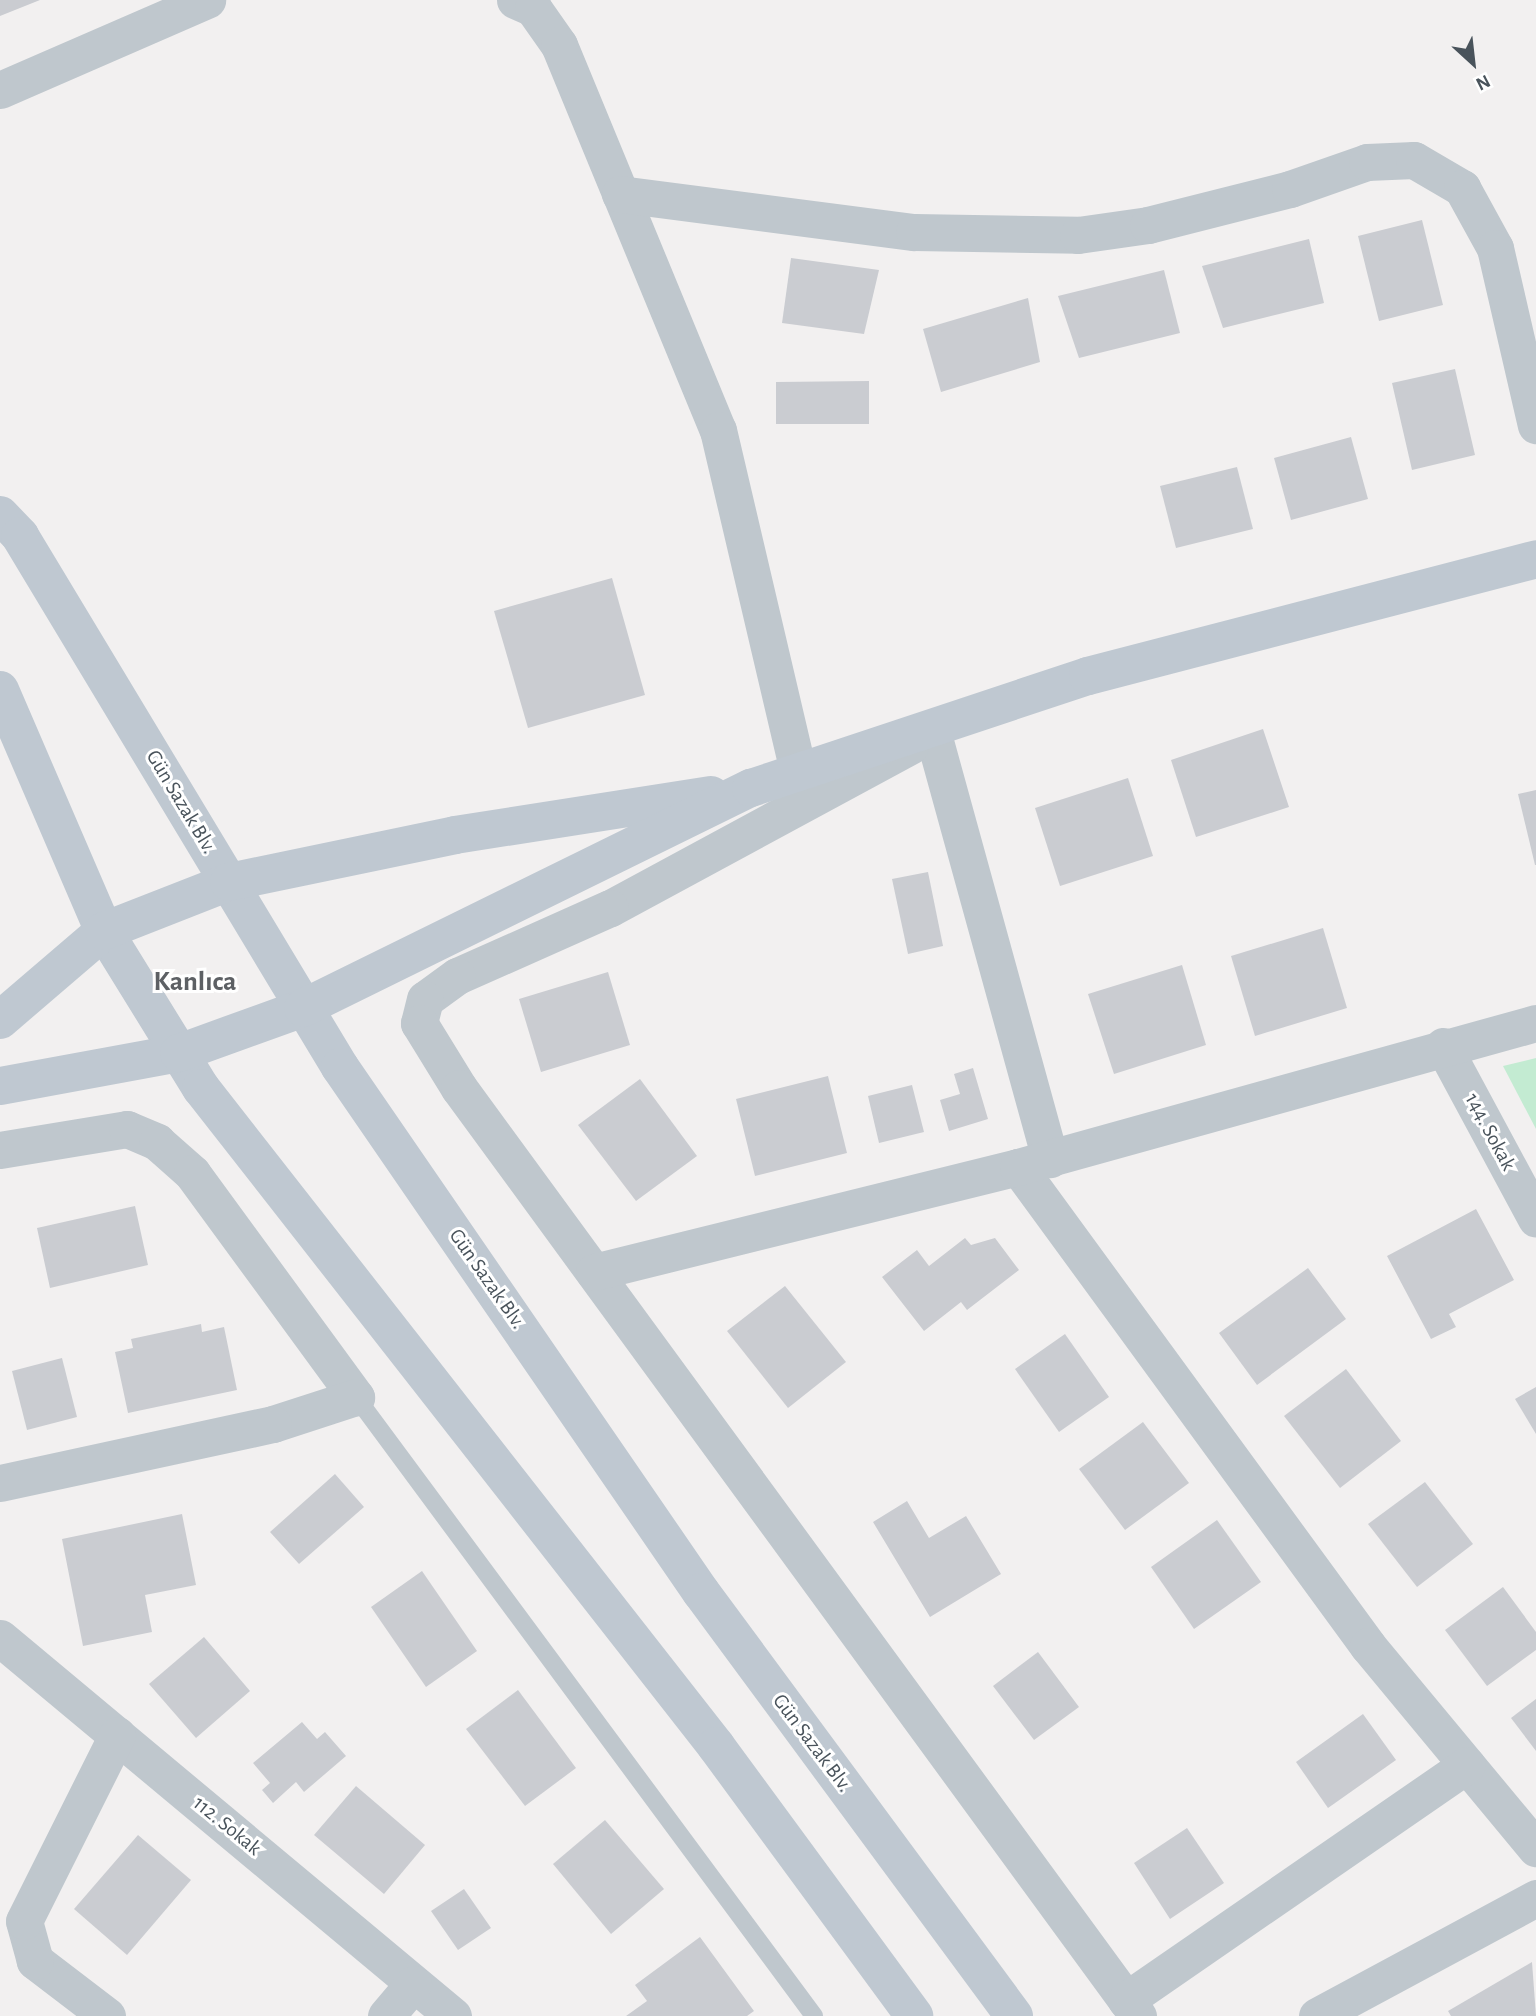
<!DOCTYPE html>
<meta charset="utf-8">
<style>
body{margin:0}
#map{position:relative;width:1536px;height:2016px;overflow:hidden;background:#f2f0f0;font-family:"Alegreya Sans",sans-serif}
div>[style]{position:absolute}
.green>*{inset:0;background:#c3ebd2}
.building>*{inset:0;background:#caccd1}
.lane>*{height:18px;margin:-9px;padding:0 9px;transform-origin:9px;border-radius:9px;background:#bfc7cd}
.street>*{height:37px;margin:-18.5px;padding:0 18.5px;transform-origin:18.5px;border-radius:18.5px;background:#bfc7cd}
.secondary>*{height:38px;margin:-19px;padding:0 19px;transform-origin:19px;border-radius:19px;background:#bfc8d1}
span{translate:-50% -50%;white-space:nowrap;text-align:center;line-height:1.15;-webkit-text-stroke:6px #fff;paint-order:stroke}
.street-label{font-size:21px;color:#49535b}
.district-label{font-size:28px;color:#5d6064;font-weight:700}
.north{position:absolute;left:1438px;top:28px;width:70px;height:70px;-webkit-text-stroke:5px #fff;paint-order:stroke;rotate:153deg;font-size:19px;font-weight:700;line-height:28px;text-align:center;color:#49535b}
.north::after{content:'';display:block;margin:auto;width:24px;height:32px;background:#49535b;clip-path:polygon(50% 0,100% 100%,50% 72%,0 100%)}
</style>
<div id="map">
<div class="green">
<i style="clip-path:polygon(1536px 1058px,1536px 1129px,1503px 1066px)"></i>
</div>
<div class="building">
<i style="clip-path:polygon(0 0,40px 0,0 16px)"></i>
<i style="clip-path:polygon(1422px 220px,1443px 305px,1379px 321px,1358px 236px)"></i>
<i style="clip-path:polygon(1309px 239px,1324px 303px,1223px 328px,1202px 266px)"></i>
<i style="clip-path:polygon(791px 258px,879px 270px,864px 334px,782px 323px)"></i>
<i style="clip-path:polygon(1164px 270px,1180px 333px,1079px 358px,1058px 296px)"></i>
<i style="clip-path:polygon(1028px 298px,1040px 362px,941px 392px,923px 329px)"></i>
<i style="clip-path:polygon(1455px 369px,1475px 455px,1412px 470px,1392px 383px)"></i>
<i style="clip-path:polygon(869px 381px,869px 424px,776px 424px,776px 382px)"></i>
<i style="clip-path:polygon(1351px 437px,1368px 499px,1291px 520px,1274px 458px)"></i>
<i style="clip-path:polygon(1237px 467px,1253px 529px,1176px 548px,1160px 486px)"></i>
<i style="clip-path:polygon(612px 578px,645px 695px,528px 728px,494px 611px)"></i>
<i style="clip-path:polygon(1263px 729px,1289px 807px,1196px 837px,1171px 760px)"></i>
<i style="clip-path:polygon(1128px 778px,1153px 856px,1060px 886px,1035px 808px)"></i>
<i style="clip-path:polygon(1536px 790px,1536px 865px,1535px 865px,1518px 794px)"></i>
<i style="clip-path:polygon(928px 872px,943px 946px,908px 954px,892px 879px)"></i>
<i style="clip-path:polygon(1323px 928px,1347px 1008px,1255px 1036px,1231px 956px)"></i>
<i style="clip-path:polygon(1182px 965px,1206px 1045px,1114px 1074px,1088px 994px)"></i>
<i style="clip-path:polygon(608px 972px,630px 1045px,541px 1072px,519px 999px)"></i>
<i style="clip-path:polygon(973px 1068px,988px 1119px,949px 1131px,940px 1100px,960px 1094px,954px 1074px)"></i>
<i style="clip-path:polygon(828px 1076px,847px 1153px,755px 1176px,736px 1099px)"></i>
<i style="clip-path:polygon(640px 1079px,697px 1156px,636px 1201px,578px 1125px)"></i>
<i style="clip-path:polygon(912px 1085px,924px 1132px,879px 1143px,868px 1096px)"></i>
<i style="clip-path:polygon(135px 1206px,148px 1265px,50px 1288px,37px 1228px)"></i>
<i style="clip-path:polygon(1476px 1209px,1514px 1280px,1449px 1314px,1456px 1327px,1431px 1339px,1387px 1256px)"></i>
<i style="clip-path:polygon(965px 1238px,971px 1245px,995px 1238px,1019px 1270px,967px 1310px,961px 1302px,924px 1331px,882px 1277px,917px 1250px,929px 1266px)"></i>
<i style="clip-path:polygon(1308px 1268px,1346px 1319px,1257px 1385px,1219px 1333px)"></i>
<i style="clip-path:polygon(785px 1286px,846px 1362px,788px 1408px,727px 1331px)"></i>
<i style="clip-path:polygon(201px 1324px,202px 1332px,224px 1327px,237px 1390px,128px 1413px,115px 1352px,133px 1348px,131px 1339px)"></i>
<i style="clip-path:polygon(1065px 1334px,1109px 1397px,1059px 1432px,1015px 1369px)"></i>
<i style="clip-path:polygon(62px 1358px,77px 1417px,27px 1430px,12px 1371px)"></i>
<i style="clip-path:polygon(1346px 1369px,1401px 1441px,1340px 1488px,1284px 1416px)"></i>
<i style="clip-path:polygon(1536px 1387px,1536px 1434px,1515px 1399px)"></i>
<i style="clip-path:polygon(1143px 1422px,1189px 1483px,1125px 1530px,1079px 1469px)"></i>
<i style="clip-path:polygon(335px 1474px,364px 1507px,299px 1564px,270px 1532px)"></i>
<i style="clip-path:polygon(1425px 1482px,1473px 1544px,1417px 1587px,1368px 1524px)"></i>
<i style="clip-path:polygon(907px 1501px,929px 1538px,966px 1516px,1001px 1574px,930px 1617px,873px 1522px)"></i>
<i style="clip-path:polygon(182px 1514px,196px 1585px,145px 1595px,152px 1632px,83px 1646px,62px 1539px)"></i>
<i style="clip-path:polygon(1217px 1520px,1261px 1582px,1194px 1629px,1151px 1567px)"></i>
<i style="clip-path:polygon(422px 1571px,477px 1651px,426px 1687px,371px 1607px)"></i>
<i style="clip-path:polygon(1503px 1587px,1536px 1632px,1536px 1650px,1487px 1686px,1445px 1630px)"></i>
<i style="clip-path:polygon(204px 1637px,250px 1691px,196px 1738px,149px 1684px)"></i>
<i style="clip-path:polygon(1038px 1652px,1079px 1707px,1034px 1740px,993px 1686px)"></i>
<i style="clip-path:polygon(518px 1690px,576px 1768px,525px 1806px,466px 1729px)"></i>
<i style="clip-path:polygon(1536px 1699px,1536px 1751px,1511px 1718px)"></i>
<i style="clip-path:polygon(1363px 1714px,1396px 1760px,1328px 1808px,1296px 1762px)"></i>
<i style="clip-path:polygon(302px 1722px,317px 1739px,325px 1732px,346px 1756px,304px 1792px,296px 1782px,273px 1803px,262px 1790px,270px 1783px,253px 1763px)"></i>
<i style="clip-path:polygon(356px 1786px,425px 1845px,384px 1894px,314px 1835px)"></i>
<i style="clip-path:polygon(605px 1820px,664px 1889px,611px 1934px,553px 1864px)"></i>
<i style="clip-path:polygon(1187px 1828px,1224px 1883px,1170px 1919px,1134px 1863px)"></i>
<i style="clip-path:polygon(138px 1835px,191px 1880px,127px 1955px,74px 1909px)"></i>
<i style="clip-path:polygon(464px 1889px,491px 1928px,458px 1950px,431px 1911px)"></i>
<i style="clip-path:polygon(700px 1937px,754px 2011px,747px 2016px,626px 2016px,647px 2001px,635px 1985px)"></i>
<i style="clip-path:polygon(1532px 1962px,1536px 2016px,1451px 2016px,1448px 2011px)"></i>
</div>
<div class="lane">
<i style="left:356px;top:1397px;width:770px;rotate:53.5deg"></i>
</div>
<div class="street">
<i style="left:515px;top:0;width:20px;rotate:24deg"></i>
<i style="left:533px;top:8px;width:45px;rotate:54.9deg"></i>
<i style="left:559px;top:45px;width:417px;rotate:67.6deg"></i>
<i style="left:718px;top:430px;width:351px;rotate:76.8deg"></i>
<i style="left:0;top:90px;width:226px;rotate:-23.5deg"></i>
<i style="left:620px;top:194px;width:296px;rotate:7.4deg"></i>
<i style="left:914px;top:232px;width:164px;rotate:1deg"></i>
<i style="left:1078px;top:235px;width:71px;rotate:-8.1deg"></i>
<i style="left:1148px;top:225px;width:146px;rotate:-14.2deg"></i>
<i style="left:1290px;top:189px;width:82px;rotate:-19.3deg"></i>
<i style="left:1367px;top:162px;width:47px;rotate:-2.4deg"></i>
<i style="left:1414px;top:160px;width:56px;rotate:30.3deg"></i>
<i style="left:1462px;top:188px;width:68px;rotate:61.2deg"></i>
<i style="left:1495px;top:248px;width:182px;rotate:77deg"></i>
<i style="left:933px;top:734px;width:441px;rotate:74.6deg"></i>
<i style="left:910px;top:746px;width:341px;rotate:151.6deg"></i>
<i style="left:610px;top:908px;width:167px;rotate:156deg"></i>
<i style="left:457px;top:976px;width:39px;rotate:144deg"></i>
<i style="left:425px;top:999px;width:25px;rotate:104deg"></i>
<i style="left:419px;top:1023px;width:76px;rotate:58.4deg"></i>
<i style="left:459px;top:1088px;width:1150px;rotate:53.81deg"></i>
<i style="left:1443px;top:1046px;width:196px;rotate:61.7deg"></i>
<i style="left:0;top:1150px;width:129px;rotate:-9.4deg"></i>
<i style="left:127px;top:1129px;width:33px;rotate:23deg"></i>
<i style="left:157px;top:1142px;width:47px;rotate:41.5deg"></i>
<i style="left:192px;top:1173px;width:278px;rotate:53.8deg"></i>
<i style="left:356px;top:1397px;width:87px;rotate:162deg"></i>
<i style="left:273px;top:1424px;width:279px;rotate:167.8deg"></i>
<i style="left:1018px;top:1167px;width:593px;rotate:53.84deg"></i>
<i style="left:1368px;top:1646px;width:263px;rotate:50.3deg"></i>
<i style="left:594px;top:1272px;width:437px;rotate:-13.9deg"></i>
<i style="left:1018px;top:1167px;width:538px;rotate:-15.54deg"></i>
<i style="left:0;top:1638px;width:590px;rotate:39.84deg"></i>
<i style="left:1126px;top:2000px;width:414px;rotate:-34.6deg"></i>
<i style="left:107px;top:2016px;width:91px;rotate:-142.6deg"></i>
<i style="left:35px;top:1961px;width:41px;rotate:-105.4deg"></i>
<i style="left:24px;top:1921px;width:208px;rotate:-63.4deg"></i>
<i style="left:386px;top:2016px;width:42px;rotate:-49.8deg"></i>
<i style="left:1317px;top:2016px;width:249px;rotate:-28.3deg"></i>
</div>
<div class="secondary">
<i style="left:0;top:515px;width:29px;rotate:46deg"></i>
<i style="left:20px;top:536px;width:620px;rotate:58.93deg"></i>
<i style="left:340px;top:1067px;width:637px;rotate:55.49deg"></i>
<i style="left:701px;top:1592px;width:527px;rotate:53.56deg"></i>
<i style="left:0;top:690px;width:262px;rotate:66.7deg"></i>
<i style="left:104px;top:931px;width:185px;rotate:58.3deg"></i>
<i style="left:201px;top:1088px;width:836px;rotate:51.95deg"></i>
<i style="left:716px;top:1746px;width:335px;rotate:53.7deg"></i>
<i style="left:0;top:1020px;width:137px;rotate:-40.6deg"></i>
<i style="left:104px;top:931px;width:134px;rotate:-21.4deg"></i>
<i style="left:229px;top:882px;width:231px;rotate:-11.7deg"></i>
<i style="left:455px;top:835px;width:259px;rotate:-8.9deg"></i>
<i style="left:0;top:1086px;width:182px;rotate:-10.4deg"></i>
<i style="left:179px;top:1053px;width:132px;rotate:-19.9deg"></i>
<i style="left:303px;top:1008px;width:499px;rotate:-26.2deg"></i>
<i style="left:751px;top:788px;width:355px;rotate:-18.4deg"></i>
<i style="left:1088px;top:676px;width:463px;rotate:-14.6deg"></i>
</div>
<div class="street-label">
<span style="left:181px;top:802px;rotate:59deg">Gün Sazak Blv.</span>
<span style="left:1490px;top:1132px;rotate:62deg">144. Sokak</span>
<span style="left:487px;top:1279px;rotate:55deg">Gün Sazak Blv.</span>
<span style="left:812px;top:1743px;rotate:53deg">Gün Sazak Blv.</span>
<span style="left:227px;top:1826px;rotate:39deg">112. Sokak</span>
</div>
<div class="district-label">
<span style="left:195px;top:982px">Kanlıca</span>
</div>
<div class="north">N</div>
</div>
